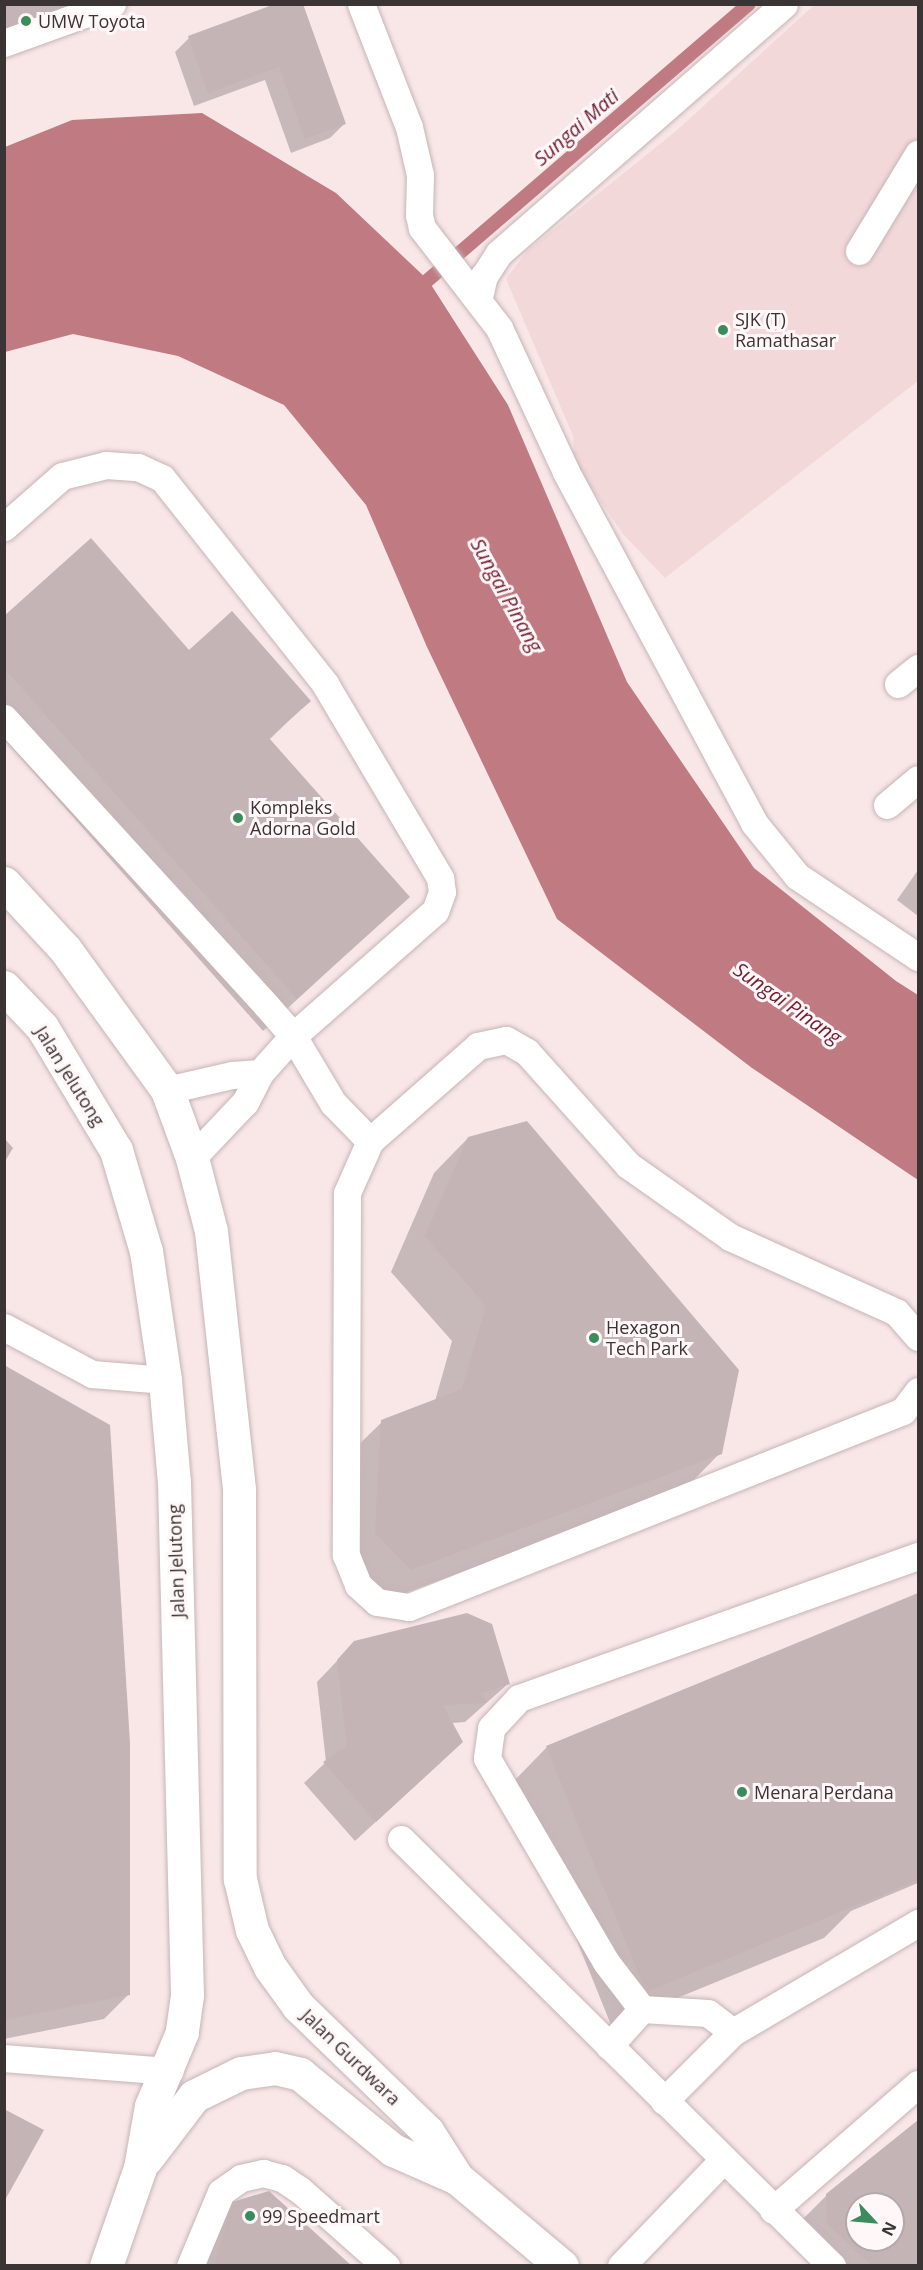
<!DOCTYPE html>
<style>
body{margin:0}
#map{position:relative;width:923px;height:2270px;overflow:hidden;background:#f9e7e8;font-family:"Open Sans",sans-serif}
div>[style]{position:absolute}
.built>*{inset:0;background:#f3d8da}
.water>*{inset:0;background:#c07b82}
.shadow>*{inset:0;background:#0003}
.stream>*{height:14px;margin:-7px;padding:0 7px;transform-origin:7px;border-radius:7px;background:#c07b82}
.building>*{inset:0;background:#c5b4b5}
.roads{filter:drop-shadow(0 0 2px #c6b5b6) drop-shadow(0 0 2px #c6b5b6)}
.service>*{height:27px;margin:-13.5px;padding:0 13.5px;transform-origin:13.5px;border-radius:13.5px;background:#fff}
.tertiary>*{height:33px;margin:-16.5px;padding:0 16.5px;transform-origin:16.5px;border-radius:16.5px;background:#fff}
.primary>*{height:33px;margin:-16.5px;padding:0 16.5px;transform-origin:16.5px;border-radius:16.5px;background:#fff}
.dots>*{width:16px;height:16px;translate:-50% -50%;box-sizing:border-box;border:3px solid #fff7f8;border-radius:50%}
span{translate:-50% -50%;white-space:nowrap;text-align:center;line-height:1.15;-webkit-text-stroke:6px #fff7f8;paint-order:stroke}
.poi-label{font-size:18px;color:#3b3435}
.left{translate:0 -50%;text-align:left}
.street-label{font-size:18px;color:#3b3435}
.water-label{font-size:20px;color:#711e2f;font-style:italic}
.frame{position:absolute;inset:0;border:6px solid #3b3435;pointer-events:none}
.north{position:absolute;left:845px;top:2192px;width:60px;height:60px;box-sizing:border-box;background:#fff7f8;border:2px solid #b1a9aa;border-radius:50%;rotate:116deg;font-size:16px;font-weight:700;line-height:24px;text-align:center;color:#3b3435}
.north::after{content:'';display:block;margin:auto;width:21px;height:27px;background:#3a8c5d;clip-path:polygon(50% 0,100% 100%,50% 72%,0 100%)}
</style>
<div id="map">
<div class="built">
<i style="clip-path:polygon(814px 5px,918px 5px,918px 381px,665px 578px,623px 534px,575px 464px,573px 436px,506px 279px,528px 250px,676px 131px)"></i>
</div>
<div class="water">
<i style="clip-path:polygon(202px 113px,336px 193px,428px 280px,508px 405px,627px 682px,754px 868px,896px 981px,918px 995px,918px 1180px,752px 1068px,557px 919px,427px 647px,366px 505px,284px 405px,178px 356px,73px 334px,5px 352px,5px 147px,72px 120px)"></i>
</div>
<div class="shadow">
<i style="clip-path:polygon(280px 4px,344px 124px,330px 138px,291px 153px,265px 80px,194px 106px,175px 52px,189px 38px)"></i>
<i style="clip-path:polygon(4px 618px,309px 701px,269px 740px,408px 897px,263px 1031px,4px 739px)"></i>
<i style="clip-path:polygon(918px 870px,918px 916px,897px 900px)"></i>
<i style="clip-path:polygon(468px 1138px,720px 1453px,686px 1488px,376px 1604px,341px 1568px,347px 1456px,382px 1422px,435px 1401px,452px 1341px,391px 1272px,434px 1173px)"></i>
<i style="clip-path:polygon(4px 1366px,129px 1994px,104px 2019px,4px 2039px)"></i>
<i style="clip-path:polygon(918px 1595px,918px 1883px,851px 1911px,824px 1938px,611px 2025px,513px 1782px,547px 1747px)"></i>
<i style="clip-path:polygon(355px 1642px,509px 1683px,465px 1722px,452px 1723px,441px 1762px,355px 1841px,304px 1783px,326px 1762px,317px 1682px)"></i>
<i style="clip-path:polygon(evenodd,918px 2122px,918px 2266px,821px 2266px,801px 2221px,827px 2195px,918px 2122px,857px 2204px,893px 2204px,893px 2240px,857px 2240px,857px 2204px)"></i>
<i style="clip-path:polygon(233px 2203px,350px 2266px,197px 2266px,208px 2229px)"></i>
</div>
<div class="stream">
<i style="left:428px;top:280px;width:423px;rotate:-40.7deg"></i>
</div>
<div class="building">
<i style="clip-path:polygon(4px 4px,90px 4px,4px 35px)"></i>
<i style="clip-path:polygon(275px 4px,303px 4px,346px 124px,305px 139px,279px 67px,208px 93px,188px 36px)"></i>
<i style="clip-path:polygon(91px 538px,189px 650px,232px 611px,311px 701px,269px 738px,410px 897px,297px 999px,4px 668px,4px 616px)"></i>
<i style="clip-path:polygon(527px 1121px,739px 1370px,722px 1454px,411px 1570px,375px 1533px,381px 1420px,462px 1389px,486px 1306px,425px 1236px,468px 1137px)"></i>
<i style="clip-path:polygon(4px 1138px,13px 1148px,4px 1163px)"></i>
<i style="clip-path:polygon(4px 1365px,110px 1425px,130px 1743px,130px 1995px,4px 2020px)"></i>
<i style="clip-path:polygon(918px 1593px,918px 1880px,646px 1992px,546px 1746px)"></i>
<i style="clip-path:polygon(467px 1613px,492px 1624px,510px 1684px,482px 1693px,487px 1703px,443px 1705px,463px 1742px,376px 1822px,323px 1762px,347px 1746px,337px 1660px,354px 1641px)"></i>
<i style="clip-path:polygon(4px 2109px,44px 2130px,4px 2202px)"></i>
<i style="clip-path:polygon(evenodd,918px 2120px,918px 2266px,872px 2266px,827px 2224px,826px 2194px,918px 2120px,857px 2204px,893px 2204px,893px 2240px,857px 2240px,857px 2204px)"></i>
<i style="clip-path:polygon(269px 2191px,352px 2266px,214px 2266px,232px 2202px)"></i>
</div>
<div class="roads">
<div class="service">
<i style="left:361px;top:4px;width:132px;rotate:68.7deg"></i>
<i style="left:409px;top:127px;width:49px;rotate:77.1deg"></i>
<i style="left:420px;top:175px;width:40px;rotate:91.4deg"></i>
<i style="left:419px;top:215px;width:13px;rotate:77deg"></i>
<i style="left:422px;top:228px;width:126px;rotate:52.4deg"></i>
<i style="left:499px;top:328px;width:159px;rotate:65deg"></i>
<i style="left:566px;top:472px;width:398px;rotate:61.8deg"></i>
<i style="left:754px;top:823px;width:68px;rotate:50.9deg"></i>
<i style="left:797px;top:876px;width:146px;rotate:33.8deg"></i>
<i style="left:4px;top:43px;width:115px;rotate:-19.9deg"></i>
<i style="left:859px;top:251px;width:114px;rotate:-58.7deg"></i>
<i style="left:479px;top:297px;width:22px;rotate:-77deg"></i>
<i style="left:484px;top:276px;width:27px;rotate:-57deg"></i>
<i style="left:499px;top:253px;width:378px;rotate:-41.1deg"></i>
<i style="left:4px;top:527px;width:77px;rotate:-41.3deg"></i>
<i style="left:62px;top:476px;width:45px;rotate:-14deg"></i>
<i style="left:106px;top:465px;width:32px;rotate:4deg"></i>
<i style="left:138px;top:467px;width:26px;rotate:25deg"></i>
<i style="left:162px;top:478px;width:263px;rotate:51.6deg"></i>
<i style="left:325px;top:684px;width:226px;rotate:59.3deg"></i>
<i style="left:440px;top:878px;width:14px;rotate:82deg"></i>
<i style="left:442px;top:892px;width:20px;rotate:110deg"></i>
<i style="left:435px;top:911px;width:189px;rotate:138.6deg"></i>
<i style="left:293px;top:1036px;width:50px;rotate:131.7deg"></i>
<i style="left:260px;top:1073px;width:33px;rotate:117deg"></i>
<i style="left:245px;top:1102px;width:77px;rotate:133.4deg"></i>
<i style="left:898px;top:684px;width:26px;rotate:-39deg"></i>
<i style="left:4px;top:718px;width:389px;rotate:47.6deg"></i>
<i style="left:266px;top:1005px;width:41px;rotate:48.9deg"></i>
<i style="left:293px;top:1036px;width:78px;rotate:59.2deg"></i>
<i style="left:333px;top:1103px;width:53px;rotate:45.8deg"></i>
<i style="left:887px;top:805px;width:40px;rotate:-40deg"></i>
<i style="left:167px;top:1090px;width:67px;rotate:-13deg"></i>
<i style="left:232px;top:1075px;width:28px;rotate:-4deg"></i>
<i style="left:4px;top:1327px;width:100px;rotate:28.1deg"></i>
<i style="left:92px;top:1374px;width:73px;rotate:4.7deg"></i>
<i style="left:918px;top:1337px;width:33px;rotate:-131deg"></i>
<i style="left:896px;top:1312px;width:182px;rotate:-155.7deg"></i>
<i style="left:730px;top:1237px;width:125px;rotate:-144.8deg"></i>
<i style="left:628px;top:1165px;width:152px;rotate:-131.8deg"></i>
<i style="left:527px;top:1052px;width:24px;rotate:-150deg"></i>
<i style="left:506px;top:1040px;width:29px;rotate:168deg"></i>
<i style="left:478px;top:1046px;width:144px;rotate:138.7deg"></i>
<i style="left:370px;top:1141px;width:57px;rotate:113.9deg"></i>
<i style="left:347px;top:1193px;width:362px;rotate:90.2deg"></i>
<i style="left:346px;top:1555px;width:32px;rotate:68deg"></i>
<i style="left:358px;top:1585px;width:25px;rotate:42deg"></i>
<i style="left:377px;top:1602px;width:32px;rotate:9deg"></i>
<i style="left:409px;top:1607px;width:531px;rotate:-21.64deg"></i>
<i style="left:903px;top:1411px;width:25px;rotate:-53deg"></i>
<i style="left:401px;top:1839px;width:607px;rotate:44.73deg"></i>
<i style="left:733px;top:2032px;width:31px;rotate:-143deg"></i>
<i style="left:708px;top:2013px;width:66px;rotate:-176.5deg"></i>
<i style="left:642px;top:2009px;width:59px;rotate:-127.5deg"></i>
<i style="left:606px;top:1962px;width:236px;rotate:-120.3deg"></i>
<i style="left:487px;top:1758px;width:30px;rotate:-82deg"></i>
<i style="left:491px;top:1728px;width:41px;rotate:-47deg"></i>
<i style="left:519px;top:1698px;width:424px;rotate:-19.6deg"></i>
<i style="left:609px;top:2046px;width:50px;rotate:-48.3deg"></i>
<i style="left:4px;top:2058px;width:166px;rotate:4.5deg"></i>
<i style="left:664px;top:2101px;width:98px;rotate:-45deg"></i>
<i style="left:733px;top:2032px;width:215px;rotate:-30.5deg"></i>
<i style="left:773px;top:2210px;width:192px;rotate:-41deg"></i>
<i style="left:190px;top:2266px;width:80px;rotate:-67.3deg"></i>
<i style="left:221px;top:2192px;width:24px;rotate:-35deg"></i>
<i style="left:241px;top:2178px;width:23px;rotate:-13deg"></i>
<i style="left:263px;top:2173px;width:20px;rotate:15deg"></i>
<i style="left:282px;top:2178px;width:22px;rotate:34deg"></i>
<i style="left:300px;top:2190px;width:115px;rotate:41.5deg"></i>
<i style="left:621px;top:2266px;width:147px;rotate:-46.1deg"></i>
</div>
<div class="tertiary">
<i style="left:106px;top:2266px;width:104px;rotate:-70.9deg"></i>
</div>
<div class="primary">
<i style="left:4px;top:883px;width:90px;rotate:47.3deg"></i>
<i style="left:65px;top:949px;width:174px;rotate:54.1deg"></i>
<i style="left:167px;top:1090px;width:72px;rotate:69.8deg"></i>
<i style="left:192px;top:1158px;width:75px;rotate:75.4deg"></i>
<i style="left:211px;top:1231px;width:261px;rotate:83.8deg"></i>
<i style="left:239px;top:1490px;width:389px;rotate:89.9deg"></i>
<i style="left:240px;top:1879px;width:52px;rotate:76.8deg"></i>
<i style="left:252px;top:1930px;width:41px;rotate:64.1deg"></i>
<i style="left:270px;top:1967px;width:48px;rotate:54.3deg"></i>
<i style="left:298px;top:2006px;width:180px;rotate:44.1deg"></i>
<i style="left:427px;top:2131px;width:56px;rotate:57.4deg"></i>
<i style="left:4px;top:987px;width:55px;rotate:46.5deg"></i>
<i style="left:42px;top:1027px;width:144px;rotate:59deg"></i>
<i style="left:116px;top:1150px;width:105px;rotate:73.5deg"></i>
<i style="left:146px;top:1251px;width:130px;rotate:81.6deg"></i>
<i style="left:165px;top:1380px;width:102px;rotate:85deg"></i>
<i style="left:174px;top:1482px;width:513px;rotate:88.55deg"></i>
<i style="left:187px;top:1995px;width:37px;rotate:98deg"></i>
<i style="left:182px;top:2032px;width:80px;rotate:112.7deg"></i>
<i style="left:151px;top:2106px;width:63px;rotate:100.1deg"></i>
<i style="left:146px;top:2159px;width:79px;rotate:-52.7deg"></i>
<i style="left:194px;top:2096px;width:52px;rotate:-26.1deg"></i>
<i style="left:241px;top:2073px;width:34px;rotate:-8deg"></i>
<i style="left:275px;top:2068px;width:26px;rotate:13deg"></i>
<i style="left:300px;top:2074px;width:120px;rotate:39.3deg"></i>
<i style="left:393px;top:2150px;width:70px;rotate:23.6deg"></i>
<i style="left:457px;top:2178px;width:137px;rotate:40deg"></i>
</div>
</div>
<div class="dots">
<i style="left:26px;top:21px;background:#3a8c5d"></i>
<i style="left:723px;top:330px;background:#3a8c5d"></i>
<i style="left:238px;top:818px;background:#3a8c5d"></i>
<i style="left:594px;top:1338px;background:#3a8c5d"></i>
<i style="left:742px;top:1792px;background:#3a8c5d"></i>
<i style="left:250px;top:2216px;background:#3a8c5d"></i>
</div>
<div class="poi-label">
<span class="left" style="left:38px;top:21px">UMW Toyota</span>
<span class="left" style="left:735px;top:330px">SJK (T)<br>Ramathasar</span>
<span class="left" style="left:250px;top:818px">Kompleks<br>Adorna Gold</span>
<span class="left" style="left:606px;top:1338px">Hexagon<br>Tech Park</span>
<span class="left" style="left:754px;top:1792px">Menara Perdana</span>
<span class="left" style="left:262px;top:2216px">99 Speedmart</span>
</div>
<div class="street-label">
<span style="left:70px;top:1076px;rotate:58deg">Jalan Jelutong</span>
<span style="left:176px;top:1561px;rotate:-92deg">Jalan Jelutong</span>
<span style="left:351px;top:2057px;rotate:44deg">Jalan Gurdwara</span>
</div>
<div class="water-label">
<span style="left:576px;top:127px;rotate:-41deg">Sungai Mati</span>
<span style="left:507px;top:595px;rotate:61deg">Sungai Pinang</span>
<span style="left:788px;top:1003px;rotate:35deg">Sungai Pinang</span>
</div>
<div class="frame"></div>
<div class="north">N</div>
</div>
